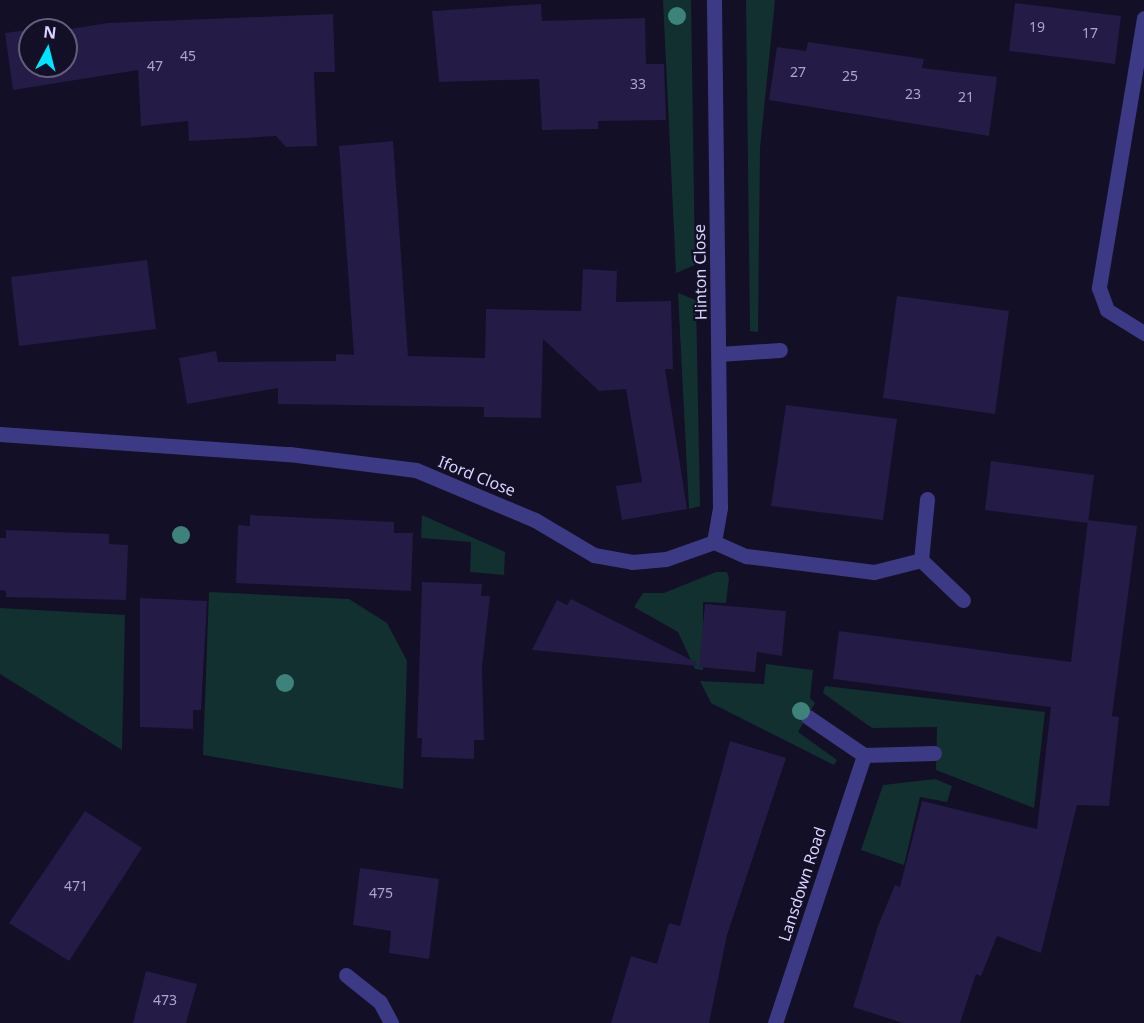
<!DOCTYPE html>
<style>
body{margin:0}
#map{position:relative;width:1144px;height:1023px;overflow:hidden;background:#130f26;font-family:"Noto Sans",sans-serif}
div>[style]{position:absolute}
.green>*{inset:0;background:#12302f}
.building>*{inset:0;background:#241b47}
.service>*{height:15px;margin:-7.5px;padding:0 7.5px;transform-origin:7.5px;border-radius:7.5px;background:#3d3a85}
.minor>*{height:15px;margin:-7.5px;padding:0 7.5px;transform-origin:7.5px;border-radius:7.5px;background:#3d3a85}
.trees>*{width:18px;height:18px;margin:-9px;border-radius:50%;background:#3d827b}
span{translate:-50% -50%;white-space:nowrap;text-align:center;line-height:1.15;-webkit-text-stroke:4.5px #130f26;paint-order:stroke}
.number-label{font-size:14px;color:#aca6d1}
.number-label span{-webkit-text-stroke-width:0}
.street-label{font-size:16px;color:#d9d4ff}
.north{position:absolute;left:18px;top:18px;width:60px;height:60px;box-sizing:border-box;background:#130f26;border:2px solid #625e7d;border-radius:50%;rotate:7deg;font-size:16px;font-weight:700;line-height:24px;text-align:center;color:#d9d4ff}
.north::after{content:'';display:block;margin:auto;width:21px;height:27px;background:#00e5ff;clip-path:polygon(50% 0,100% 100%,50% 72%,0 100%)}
</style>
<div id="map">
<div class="green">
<i style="clip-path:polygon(663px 0,691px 0,695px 265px,676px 273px)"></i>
<i style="clip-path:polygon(746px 0,775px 0,760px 148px,758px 332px,750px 331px)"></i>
<i style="clip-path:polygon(678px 293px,696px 300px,700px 506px,689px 509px)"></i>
<i style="clip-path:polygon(422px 515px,505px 552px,504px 575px,470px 572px,471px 542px,421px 538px)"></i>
<i style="clip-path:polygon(716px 572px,727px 572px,729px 578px,726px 603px,703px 602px,703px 670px,695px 669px,678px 632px,634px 607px,643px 593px,664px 593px)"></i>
<i style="clip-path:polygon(209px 592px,349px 599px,387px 623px,407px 661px,403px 789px,203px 755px)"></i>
<i style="clip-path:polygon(0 608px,125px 615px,122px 750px,0 674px)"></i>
<i style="clip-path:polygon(766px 664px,813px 670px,810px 698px,815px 703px,798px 732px,837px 760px,834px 765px,711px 703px,700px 681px,764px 684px)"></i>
<i style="clip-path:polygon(825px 686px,1045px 712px,1034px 808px,936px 770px,937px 727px,872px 728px,823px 693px)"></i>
<i style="clip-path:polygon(935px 779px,952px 786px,947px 802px,920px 797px,904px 865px,861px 850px,883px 785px)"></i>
</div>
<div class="building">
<i style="clip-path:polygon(1015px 3px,1121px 16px,1115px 64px,1009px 51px)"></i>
<i style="clip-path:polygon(541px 4px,542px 21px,645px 18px,646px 64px,664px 64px,666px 120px,598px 121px,598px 129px,542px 130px,539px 79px,439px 82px,432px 11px)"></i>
<i style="clip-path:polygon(333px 14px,335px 72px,314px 72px,317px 146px,286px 147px,276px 136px,189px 141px,188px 121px,141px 126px,138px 70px,13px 90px,5px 33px,41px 28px,30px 30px,30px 66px,66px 66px,64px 30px,108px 23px)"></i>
<i style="clip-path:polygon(808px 42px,924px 59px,922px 68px,997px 77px,989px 136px,769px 100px,777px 47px,806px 51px)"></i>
<i style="clip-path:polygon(393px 141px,408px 356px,485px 358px,486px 309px,581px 311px,583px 269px,617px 271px,616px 302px,671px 301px,673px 369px,665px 369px,687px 509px,622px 520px,616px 486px,642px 482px,626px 389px,599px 391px,543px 339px,541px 418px,484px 417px,484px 407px,278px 404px,278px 388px,187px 404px,179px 358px,216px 351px,218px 362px,336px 361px,336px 354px,354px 355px,339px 146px)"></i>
<i style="clip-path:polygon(147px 260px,156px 329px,19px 346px,11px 277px)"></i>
<i style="clip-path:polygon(897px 296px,1009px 311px,995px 414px,883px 398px)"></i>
<i style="clip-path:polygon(786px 405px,897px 419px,883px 520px,771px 506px)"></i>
<i style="clip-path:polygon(991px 461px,1094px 475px,1088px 523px,985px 510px)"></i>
<i style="clip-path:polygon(250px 515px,394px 522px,394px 533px,413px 533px,411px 591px,236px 583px,238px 525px,250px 526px)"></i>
<i style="clip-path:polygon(1088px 520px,1137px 526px,1112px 716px,1119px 717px,1109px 806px,1077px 805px,1041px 953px,997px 936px,981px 976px,976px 974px,960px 1023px,903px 1023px,853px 1007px,878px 926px,895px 885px,900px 887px,922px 801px,1037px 829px,1051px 707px,833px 679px,839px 631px,1071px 662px)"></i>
<i style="clip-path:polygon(6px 530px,109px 534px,109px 544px,128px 545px,126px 600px,6px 597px,6px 591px,0 590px,0 538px,6px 538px)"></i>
<i style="clip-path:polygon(422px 582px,482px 584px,481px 596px,490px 596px,482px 668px,484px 740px,474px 740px,474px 759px,421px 757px,422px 738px,417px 738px)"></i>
<i style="clip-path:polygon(140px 598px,207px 601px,201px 710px,193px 710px,193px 729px,140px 727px)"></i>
<i style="clip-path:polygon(571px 599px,697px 663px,697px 666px,532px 650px,557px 600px,567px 605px)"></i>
<i style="clip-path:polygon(705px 604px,786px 611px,782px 656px,757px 652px,755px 672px,699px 667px)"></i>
<i style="clip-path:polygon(730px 741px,786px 758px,727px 935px,709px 1023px,611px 1023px,631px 956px,657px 964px,669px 923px,680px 926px)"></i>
<i style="clip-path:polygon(85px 811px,142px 848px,69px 961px,9px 923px)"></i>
<i style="clip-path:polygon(360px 868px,439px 879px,429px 959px,389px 953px,391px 931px,353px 925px)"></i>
<i style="clip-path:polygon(146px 971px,197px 984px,186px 1023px,133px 1023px)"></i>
</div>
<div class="service">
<i style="left:1144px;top:18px;width:274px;rotate:99.5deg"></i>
<i style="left:1099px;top:288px;width:23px;rotate:70deg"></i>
<i style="left:1107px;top:310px;width:44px;rotate:31.9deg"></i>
<i style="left:719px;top:354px;width:61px;rotate:-3.8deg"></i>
<i style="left:346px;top:975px;width:43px;rotate:38.5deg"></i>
<i style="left:380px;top:1002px;width:24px;rotate:62deg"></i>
</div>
<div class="minor">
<i style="left:0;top:434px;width:290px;rotate:4deg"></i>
<i style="left:289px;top:454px;width:128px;rotate:7.2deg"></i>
<i style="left:416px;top:470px;width:129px;rotate:22.8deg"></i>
<i style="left:535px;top:520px;width:69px;rotate:30.7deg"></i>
<i style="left:594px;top:555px;width:39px;rotate:10deg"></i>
<i style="left:632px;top:562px;width:34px;rotate:-5deg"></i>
<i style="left:666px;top:559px;width:51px;rotate:-19.5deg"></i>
<i style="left:714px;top:542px;width:35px;rotate:24deg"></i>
<i style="left:746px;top:556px;width:129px;rotate:7.1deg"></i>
<i style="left:874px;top:572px;width:49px;rotate:-14.3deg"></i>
<i style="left:927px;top:499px;width:61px;rotate:95.6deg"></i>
<i style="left:921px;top:560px;width:58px;rotate:43.6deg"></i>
<i style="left:714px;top:542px;width:35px;rotate:-80deg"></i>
<i style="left:720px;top:508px;width:508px;rotate:-90.68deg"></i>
<i style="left:808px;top:717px;width:68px;rotate:34.2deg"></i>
<i style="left:864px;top:755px;width:70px;rotate:-1.6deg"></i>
<i style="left:775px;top:1023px;width:282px;rotate:-71.6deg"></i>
</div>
<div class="trees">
<i style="left:677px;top:16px"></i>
<i style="left:181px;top:535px"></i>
<i style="left:285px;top:683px"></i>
<i style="left:801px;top:711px"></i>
</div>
<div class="number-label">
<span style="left:1037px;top:27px">19</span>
<span style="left:1090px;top:33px">17</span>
<span style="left:188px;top:56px">45</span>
<span style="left:155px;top:66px">47</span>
<span style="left:798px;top:72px">27</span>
<span style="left:850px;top:76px">25</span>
<span style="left:638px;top:84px">33</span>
<span style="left:913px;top:94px">23</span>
<span style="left:966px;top:97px">21</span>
<span style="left:76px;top:886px">471</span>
<span style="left:381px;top:893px">475</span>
<span style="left:165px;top:1000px">473</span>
</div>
<div class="street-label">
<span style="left:700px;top:272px;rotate:-91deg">Hinton Close</span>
<span style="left:477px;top:476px;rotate:22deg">Iford Close</span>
<span style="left:802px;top:884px;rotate:-72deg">Lansdown Road</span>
</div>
<div class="north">N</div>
</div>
